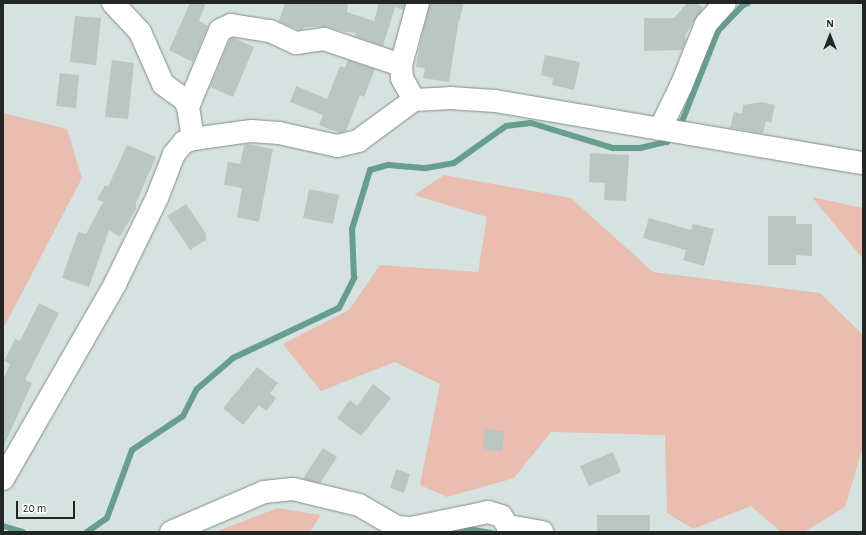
<!DOCTYPE html>
<style>
body{margin:0}
#map{position:relative;width:866px;height:535px;overflow:hidden;background:#d5e2df;font-family:"Alegreya Sans",sans-serif}
div>[style]{position:absolute}
.green>*{inset:0;background:#e9beb1}
.water>*{inset:0;background:#689d91}
.stream>*{height:6px;margin:-3px;padding:0 3px;transform-origin:3px;border-radius:3px;background:#689d91}
.building>*{inset:0;background:#b9c6c2}
.roads{filter:drop-shadow(0 0 1px #818d8a) drop-shadow(0 0 1px #818d8a)}
.street>*{height:22px;margin:-11px;padding:0 11px;transform-origin:11px;border-radius:11px;background:#fff}
span{translate:-50% -50%;white-space:nowrap;text-align:center;line-height:1.15;-webkit-text-stroke:3px #fff;paint-order:stroke}
.frame{position:absolute;inset:0;border:4px solid #222726;pointer-events:none}
.north{position:absolute;left:810px;top:16px;width:40px;height:40px;-webkit-text-stroke:3px #fff;paint-order:stroke;rotate:0deg;font-size:11px;font-weight:700;line-height:16px;text-align:center;color:#222726}
.north::after{content:'';display:block;margin:auto;width:14px;height:18px;background:#222726;clip-path:polygon(50% 0,100% 100%,50% 72%,0 100%)}
.scale{position:absolute;left:16px;top:501px;width:59px;height:18px;box-sizing:border-box;border:2px solid #222726;border-top:0;padding-left:5px;font-size:12px;line-height:14px;white-space:nowrap;color:#222726;-webkit-text-stroke:3px #fff;paint-order:stroke}
</style>
<div id="map">
<div class="green">
<i style="clip-path:polygon(3px 113px,67px 129px,82px 178px,3px 329px)"></i>
<i style="clip-path:polygon(444px 175px,571px 198px,653px 272px,820px 293px,863px 335px,863px 447px,845px 507px,804px 532px,781px 532px,751px 506px,693px 529px,667px 513px,665px 435px,551px 432px,514px 478px,447px 497px,420px 485px,440px 384px,395px 362px,321px 391px,283px 344px,349px 310px,380px 265px,478px 272px,487px 217px,414px 195px)"></i>
<i style="clip-path:polygon(812px 197px,863px 208px,863px 259px)"></i>
<i style="clip-path:polygon(277px 508px,321px 515px,310px 532px,215px 532px)"></i>
</div>
<div class="water">
<i style="clip-path:polygon(469px 526px,496px 531px,496px 532px,446px 532px)"></i>
</div>
<div class="stream">
<i style="left:678px;top:127px;width:9px;rotate:-58deg"></i>
<i style="left:683px;top:119px;width:95px;rotate:-68.3deg"></i>
<i style="left:718px;top:31px;width:36px;rotate:-46deg"></i>
<i style="left:743px;top:5px;width:5px;rotate:-22deg"></i>
<i style="left:3px;top:526px;width:21px;rotate:17deg"></i>
<i style="left:87px;top:532px;width:24px;rotate:-35deg"></i>
<i style="left:107px;top:518px;width:72px;rotate:-69.8deg"></i>
<i style="left:132px;top:450px;width:61px;rotate:-33.7deg"></i>
<i style="left:183px;top:416px;width:30px;rotate:-63deg"></i>
<i style="left:197px;top:389px;width:48px;rotate:-40.7deg"></i>
<i style="left:233px;top:358px;width:117px;rotate:-25.3deg"></i>
<i style="left:339px;top:308px;width:34px;rotate:-63deg"></i>
<i style="left:354px;top:278px;width:49px;rotate:-92.3deg"></i>
<i style="left:352px;top:229px;width:62px;rotate:-73deg"></i>
<i style="left:370px;top:170px;width:19px;rotate:-16deg"></i>
<i style="left:388px;top:165px;width:38px;rotate:5deg"></i>
<i style="left:426px;top:168px;width:28px;rotate:-10deg"></i>
<i style="left:454px;top:163px;width:64px;rotate:-35.4deg"></i>
<i style="left:506px;top:126px;width:25px;rotate:-7deg"></i>
<i style="left:531px;top:123px;width:86px;rotate:17deg"></i>
<i style="left:613px;top:148px;width:27px"></i>
<i style="left:640px;top:148px;width:28px;rotate:-13deg"></i>
<i style="left:667px;top:142px;width:9px;rotate:-54deg"></i>
</div>
<div class="building">
<i style="clip-path:polygon(190px 3px,206px 3px,199px 21px,208px 26px,193px 62px,169px 50px)"></i>
<i style="clip-path:polygon(285px 3px,348px 3px,347px 12px,374px 21px,379px 3px,405px 3px,403px 10px,395px 7px,383px 46px,355px 36px,356px 33px,341px 31px,328px 27px,305px 27px,301px 30px,287px 25px,279px 21px)"></i>
<i style="clip-path:polygon(430px 3px,464px 3px,458px 25px,449px 82px,423px 78px,425px 68px,416px 67px,420px 44px)"></i>
<i style="clip-path:polygon(687px 3px,697px 3px,703px 8px,685px 35px,686px 41px,682px 50px,644px 51px,644px 18px,674px 18px)"></i>
<i style="clip-path:polygon(75px 16px,101px 18px,96px 65px,70px 62px)"></i>
<i style="clip-path:polygon(233px 38px,254px 47px,233px 97px,210px 87px,230px 39px)"></i>
<i style="clip-path:polygon(545px 55px,580px 62px,574px 90px,552px 85px,553px 78px,541px 75px)"></i>
<i style="clip-path:polygon(112px 60px,134px 63px,128px 119px,105px 117px)"></i>
<i style="clip-path:polygon(348px 60px,375px 69px,364px 97px,360px 95px,346px 131px,339px 133px,319px 125px,323px 115px,290px 102px,296px 86px,327px 99px,340px 66px,345px 68px)"></i>
<i style="clip-path:polygon(60px 73px,79px 75px,76px 108px,56px 106px)"></i>
<i style="clip-path:polygon(762px 102px,775px 105px,771px 123px,766px 121px,763px 133px,730px 128px,734px 112px,742px 114px,743px 105px)"></i>
<i style="clip-path:polygon(247px 144px,273px 149px,259px 222px,237px 217px,242px 188px,224px 185px,228px 162px,240px 164px,244px 145px)"></i>
<i style="clip-path:polygon(127px 145px,156px 157px,136px 203px,136px 209px,120px 237px,109px 230px,89px 287px,62px 278px,78px 232px,86px 234px,103px 202px,97px 199px,105px 185px,108px 187px)"></i>
<i style="clip-path:polygon(590px 153px,629px 155px,626px 201px,604px 200px,605px 183px,589px 182px)"></i>
<i style="clip-path:polygon(309px 189px,339px 195px,333px 224px,303px 218px)"></i>
<i style="clip-path:polygon(186px 204px,206px 234px,206px 240px,190px 250px,167px 216px)"></i>
<i style="clip-path:polygon(768px 216px,796px 216px,796px 224px,812px 224px,812px 256px,796px 255px,796px 265px,768px 265px)"></i>
<i style="clip-path:polygon(649px 218px,691px 230px,693px 224px,714px 229px,704px 266px,683px 260px,686px 250px,643px 238px)"></i>
<i style="clip-path:polygon(39px 303px,59px 313px,25px 380px,32px 383px,3px 448px,3px 380px,10px 364px,4px 361px,15px 339px,20px 341px)"></i>
<i style="clip-path:polygon(257px 367px,278px 383px,270px 393px,276px 398px,266px 411px,259px 405px,243px 425px,223px 408px)"></i>
<i style="clip-path:polygon(373px 384px,391px 398px,361px 436px,337px 418px,350px 400px,357px 406px)"></i>
<i style="clip-path:polygon(485px 429px,504px 431px,502px 451px,483px 449px)"></i>
<i style="clip-path:polygon(323px 448px,337px 457px,320px 483px,303px 479px)"></i>
<i style="clip-path:polygon(613px 452px,621px 472px,589px 486px,580px 466px)"></i>
<i style="clip-path:polygon(396px 469px,410px 474px,404px 493px,390px 488px)"></i>
<i style="clip-path:polygon(597px 515px,650px 515px,650px 532px,597px 532px)"></i>
</div>
<div class="roads">
<div class="street">
<i style="left:113px;top:3px;width:40px;rotate:47deg"></i>
<i style="left:140px;top:32px;width:57px;rotate:66.1deg"></i>
<i style="left:163px;top:84px;width:26px;rotate:36deg"></i>
<i style="left:184px;top:99px;width:9px;rotate:63deg"></i>
<i style="left:188px;top:107px;width:32px;rotate:81deg"></i>
<i style="left:414px;top:100px;width:25px;rotate:-119deg"></i>
<i style="left:402px;top:78px;width:13px;rotate:-94deg"></i>
<i style="left:401px;top:65px;width:64px;rotate:-74.7deg"></i>
<i style="left:188px;top:107px;width:83px;rotate:-67.4deg"></i>
<i style="left:220px;top:30px;width:12px;rotate:-24deg"></i>
<i style="left:231px;top:25px;width:39px;rotate:9deg"></i>
<i style="left:270px;top:31px;width:29px;rotate:25deg"></i>
<i style="left:296px;top:43px;width:28px;rotate:-8deg"></i>
<i style="left:324px;top:39px;width:81px;rotate:18.7deg"></i>
<i style="left:660px;top:129px;width:48px;rotate:-64deg"></i>
<i style="left:681px;top:86px;width:67px;rotate:-68deg"></i>
<i style="left:706px;top:24px;width:28px;rotate:-48deg"></i>
<i style="left:3px;top:479px;width:225px;rotate:-60.1deg"></i>
<i style="left:115px;top:284px;width:96px;rotate:-64deg"></i>
<i style="left:157px;top:198px;width:47px;rotate:-68.9deg"></i>
<i style="left:174px;top:154px;width:16px;rotate:-50deg"></i>
<i style="left:184px;top:142px;width:9px;rotate:-18deg"></i>
<i style="left:193px;top:139px;width:59px;rotate:-7.9deg"></i>
<i style="left:251px;top:131px;width:28px;rotate:4deg"></i>
<i style="left:279px;top:133px;width:59px;rotate:12.6deg"></i>
<i style="left:337px;top:146px;width:22px;rotate:-13deg"></i>
<i style="left:358px;top:141px;width:69px;rotate:-36.2deg"></i>
<i style="left:414px;top:100px;width:36px;rotate:-3deg"></i>
<i style="left:450px;top:98px;width:45px;rotate:3.8deg"></i>
<i style="left:495px;top:101px;width:373px;rotate:9.6deg"></i>
<i style="left:508px;top:526px;width:35px;rotate:10deg"></i>
<i style="left:171px;top:532px;width:101px;rotate:-23.3deg"></i>
<i style="left:264px;top:492px;width:29px;rotate:-6deg"></i>
<i style="left:293px;top:489px;width:68px;rotate:13.6deg"></i>
<i style="left:359px;top:505px;width:44px;rotate:30.1deg"></i>
<i style="left:397px;top:527px;width:14px;rotate:4deg"></i>
<i style="left:411px;top:528px;width:79px;rotate:-11.7deg"></i>
<i style="left:488px;top:512px;width:14px;rotate:17deg"></i>
<i style="left:501px;top:516px;width:12px;rotate:55deg"></i>
<i style="left:508px;top:526px;width:6px;rotate:90deg"></i>
</div>
</div>
<div class="frame"></div>
<div class="north">N</div>
<div class="scale">20 m</div>
</div>
